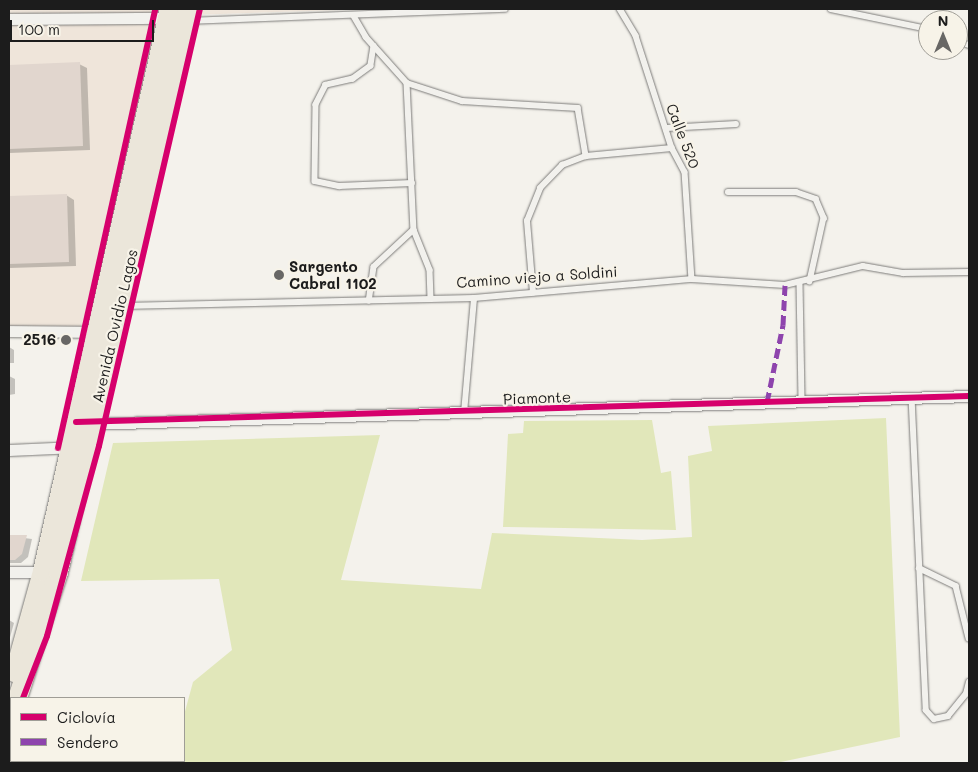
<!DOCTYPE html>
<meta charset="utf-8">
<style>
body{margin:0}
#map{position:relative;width:978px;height:772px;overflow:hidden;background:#f4f2ec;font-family:Mali,sans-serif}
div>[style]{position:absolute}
.built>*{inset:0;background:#efe5da}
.green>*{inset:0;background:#e1e7ba}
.shadow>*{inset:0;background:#0003}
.building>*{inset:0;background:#e1d6ce}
.roads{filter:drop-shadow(0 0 1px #7d7c7a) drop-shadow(0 0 1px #7d7c7a)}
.service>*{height:5.5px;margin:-2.75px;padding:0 2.75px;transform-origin:2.75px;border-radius:2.75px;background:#f2f1ed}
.minor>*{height:11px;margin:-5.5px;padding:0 5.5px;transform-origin:5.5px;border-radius:5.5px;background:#f2f1ed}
.primary>*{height:19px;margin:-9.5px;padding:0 9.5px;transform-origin:9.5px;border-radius:9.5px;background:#ebe6da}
.quiet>*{height:5px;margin-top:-2.5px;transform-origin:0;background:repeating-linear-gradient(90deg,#8e44ad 0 10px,transparent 0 15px)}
.cycleway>*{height:6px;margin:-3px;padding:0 3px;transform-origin:3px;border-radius:3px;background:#d6006c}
.dots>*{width:14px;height:14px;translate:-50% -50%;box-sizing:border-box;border:2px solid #f7f3e8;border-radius:50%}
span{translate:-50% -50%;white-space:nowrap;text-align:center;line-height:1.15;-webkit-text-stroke:4.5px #f7f3e8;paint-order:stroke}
.street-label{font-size:15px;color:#1c1c1c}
.poi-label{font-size:15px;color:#1c1c1c;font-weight:700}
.left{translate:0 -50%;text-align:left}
.right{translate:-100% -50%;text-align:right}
.frame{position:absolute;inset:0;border:10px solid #1c1c1c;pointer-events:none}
.legend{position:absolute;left:10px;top:697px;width:175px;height:65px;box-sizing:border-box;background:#f7f3e8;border:1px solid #9f9d96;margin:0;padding:6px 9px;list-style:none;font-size:15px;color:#1c1c1c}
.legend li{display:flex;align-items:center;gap:10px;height:25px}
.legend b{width:25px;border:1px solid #9f9d96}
.north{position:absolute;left:918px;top:10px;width:50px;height:50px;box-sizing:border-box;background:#f7f3e8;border:1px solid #9f9d96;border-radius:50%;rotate:0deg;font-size:14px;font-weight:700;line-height:20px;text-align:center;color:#1c1c1c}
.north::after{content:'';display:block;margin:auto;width:18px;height:22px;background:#686765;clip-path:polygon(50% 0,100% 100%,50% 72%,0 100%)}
.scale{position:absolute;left:10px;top:20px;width:144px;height:22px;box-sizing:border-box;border:2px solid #1c1c1c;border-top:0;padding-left:6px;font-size:15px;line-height:18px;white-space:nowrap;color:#1c1c1c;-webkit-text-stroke:4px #f7f3e8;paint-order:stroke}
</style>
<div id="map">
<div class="built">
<i style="clip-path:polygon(9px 9px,371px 9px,187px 15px,114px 334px,9px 331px)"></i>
</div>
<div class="green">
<i style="clip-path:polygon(886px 418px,900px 737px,776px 763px,170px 763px,184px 761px,184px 715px,193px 682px,232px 650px,219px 579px,81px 581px,113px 443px,380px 435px,341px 580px,481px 589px,492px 533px,642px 540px,692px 537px,688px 456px,712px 451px,708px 426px)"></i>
<i style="clip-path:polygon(652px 420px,661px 473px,671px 471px,676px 530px,503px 527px,508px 434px,523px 433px,524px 421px)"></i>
</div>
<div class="shadow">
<i style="clip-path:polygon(79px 64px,87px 68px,90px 150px,9px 153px,9px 66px)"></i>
<i style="clip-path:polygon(66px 195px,74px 200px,76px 266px,9px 268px,9px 197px)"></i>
<i style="clip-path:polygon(9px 347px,14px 350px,14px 363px,9px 363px)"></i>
<i style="clip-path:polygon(9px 376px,15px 379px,15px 394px,9px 395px)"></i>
<i style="clip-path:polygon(9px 536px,32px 539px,28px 557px,21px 563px,9px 563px)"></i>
<i style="clip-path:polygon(9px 620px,14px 623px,9px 641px)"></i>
</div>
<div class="building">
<i style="clip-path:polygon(80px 62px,83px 146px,9px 149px,9px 65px)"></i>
<i style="clip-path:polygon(67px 194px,69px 262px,9px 264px,9px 196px)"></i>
<i style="clip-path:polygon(9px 535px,27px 535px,22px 554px,15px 560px,9px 560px)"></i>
</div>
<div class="roads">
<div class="service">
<i style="left:620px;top:9px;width:31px;rotate:59deg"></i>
<i style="left:636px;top:36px;width:118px;rotate:72.2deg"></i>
<i style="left:672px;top:148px;width:27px;rotate:62deg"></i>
<i style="left:685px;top:172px;width:107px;rotate:86.3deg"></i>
<i style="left:831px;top:9px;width:99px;rotate:11.7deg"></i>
<i style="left:354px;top:16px;width:24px;rotate:60deg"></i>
<i style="left:366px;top:37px;width:62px;rotate:48.3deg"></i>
<i style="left:407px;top:83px;width:147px;rotate:87.3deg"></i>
<i style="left:414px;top:230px;width:54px;rotate:137.2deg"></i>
<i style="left:374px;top:267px;width:34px;rotate:98deg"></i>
<i style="left:187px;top:21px;width:318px;rotate:-2.2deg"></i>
<i style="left:958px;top:41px;width:12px;rotate:20deg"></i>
<i style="left:374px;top:46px;width:20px;rotate:99deg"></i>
<i style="left:371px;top:66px;width:22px;rotate:144deg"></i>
<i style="left:353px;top:79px;width:28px;rotate:167deg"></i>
<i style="left:326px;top:85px;width:22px;rotate:117deg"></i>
<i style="left:316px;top:105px;width:76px;rotate:90.8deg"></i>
<i style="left:315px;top:181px;width:25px;rotate:12deg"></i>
<i style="left:339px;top:186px;width:73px;rotate:-2.4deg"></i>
<i style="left:407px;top:83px;width:58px;rotate:18.1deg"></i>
<i style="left:462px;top:101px;width:116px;rotate:3.5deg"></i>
<i style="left:578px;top:108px;width:49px;rotate:80.5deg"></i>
<i style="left:667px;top:128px;width:69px;rotate:-3.3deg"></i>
<i style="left:728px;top:192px;width:68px"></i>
<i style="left:796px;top:192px;width:21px;rotate:19deg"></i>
<i style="left:816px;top:199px;width:21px;rotate:67deg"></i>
<i style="left:824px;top:218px;width:65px;rotate:102.5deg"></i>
<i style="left:414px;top:230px;width:43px;rotate:68.2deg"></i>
<i style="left:430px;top:270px;width:29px;rotate:88deg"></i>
<i style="left:800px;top:284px;width:117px;rotate:89deg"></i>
<i style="left:533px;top:293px;width:72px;rotate:-94.8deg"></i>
<i style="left:527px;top:221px;width:35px;rotate:-68deg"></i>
<i style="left:540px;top:188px;width:32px;rotate:-46deg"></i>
<i style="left:562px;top:165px;width:26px;rotate:-21deg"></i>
<i style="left:586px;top:156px;width:86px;rotate:-5.3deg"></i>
<i style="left:123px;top:306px;width:351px;rotate:-1.3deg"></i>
<i style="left:474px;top:298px;width:219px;rotate:-5deg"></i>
<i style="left:692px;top:279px;width:93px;rotate:3.7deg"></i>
<i style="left:785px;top:285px;width:80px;rotate:-13.7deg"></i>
<i style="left:863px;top:266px;width:41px;rotate:9.9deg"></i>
<i style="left:903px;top:273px;width:66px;rotate:-0.9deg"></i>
<i style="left:912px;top:397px;width:313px;rotate:87.4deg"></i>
<i style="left:926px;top:710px;width:12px;rotate:48deg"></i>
<i style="left:934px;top:719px;width:14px;rotate:-12deg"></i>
<i style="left:948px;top:716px;width:28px;rotate:-51deg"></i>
<i style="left:966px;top:694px;width:12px;rotate:-76deg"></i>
<i style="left:464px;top:413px;width:115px;rotate:-85deg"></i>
<i style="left:919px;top:568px;width:41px;rotate:25.9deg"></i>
<i style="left:956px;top:586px;width:54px;rotate:76deg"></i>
</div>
<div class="minor">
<i style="left:9px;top:19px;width:162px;rotate:-0.4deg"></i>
<i style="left:9px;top:331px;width:91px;rotate:0.6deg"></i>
<i style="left:88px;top:424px;width:881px;rotate:-1.82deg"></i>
<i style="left:9px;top:450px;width:67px;rotate:-2.6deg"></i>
<i style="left:9px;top:572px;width:37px"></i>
</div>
<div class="primary">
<i style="left:14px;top:672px;width:105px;rotate:-74.5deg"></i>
<i style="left:42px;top:571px;width:576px;rotate:-77.27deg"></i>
<i style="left:17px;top:698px;width:133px;rotate:-72deg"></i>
<i style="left:58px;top:572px;width:578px;rotate:-77deg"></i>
<i style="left:9px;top:720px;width:7px;rotate:-74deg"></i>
</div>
</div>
<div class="quiet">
<i style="left:767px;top:402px;width:79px;rotate:-78.3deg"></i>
<i style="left:783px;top:325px;width:40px;rotate:-87.1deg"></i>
<i style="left:9px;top:737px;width:7px;rotate:-74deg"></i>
</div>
<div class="cycleway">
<i style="left:76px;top:422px;width:893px;rotate:-1.67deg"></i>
<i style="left:58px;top:448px;width:450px;rotate:-77.5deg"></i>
<i style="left:23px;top:698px;width:66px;rotate:-68.8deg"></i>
<i style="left:47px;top:636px;width:197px;rotate:-74.7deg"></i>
<i style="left:99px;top:446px;width:449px;rotate:-77deg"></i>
</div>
<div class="dots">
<i style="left:279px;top:275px;background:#686765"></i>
<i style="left:66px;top:340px;background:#686765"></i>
</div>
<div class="street-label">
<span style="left:683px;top:136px;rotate:69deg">Calle 520</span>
<span style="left:537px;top:277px;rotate:-4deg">Camino viejo a Soldini</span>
<span style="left:115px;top:326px;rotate:-77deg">Avenida Ovidio Lagos</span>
<span style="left:537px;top:398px;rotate:-2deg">Piamonte</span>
</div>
<div class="poi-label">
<span class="left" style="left:289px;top:275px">Sargento<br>Cabral 1102</span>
<span class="right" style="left:56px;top:340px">2516</span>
</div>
<div class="frame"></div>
<ul class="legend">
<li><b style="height:6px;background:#d6006c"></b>Ciclovía</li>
<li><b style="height:6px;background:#8e44ad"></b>Sendero</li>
</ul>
<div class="north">N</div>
<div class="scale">100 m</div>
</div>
